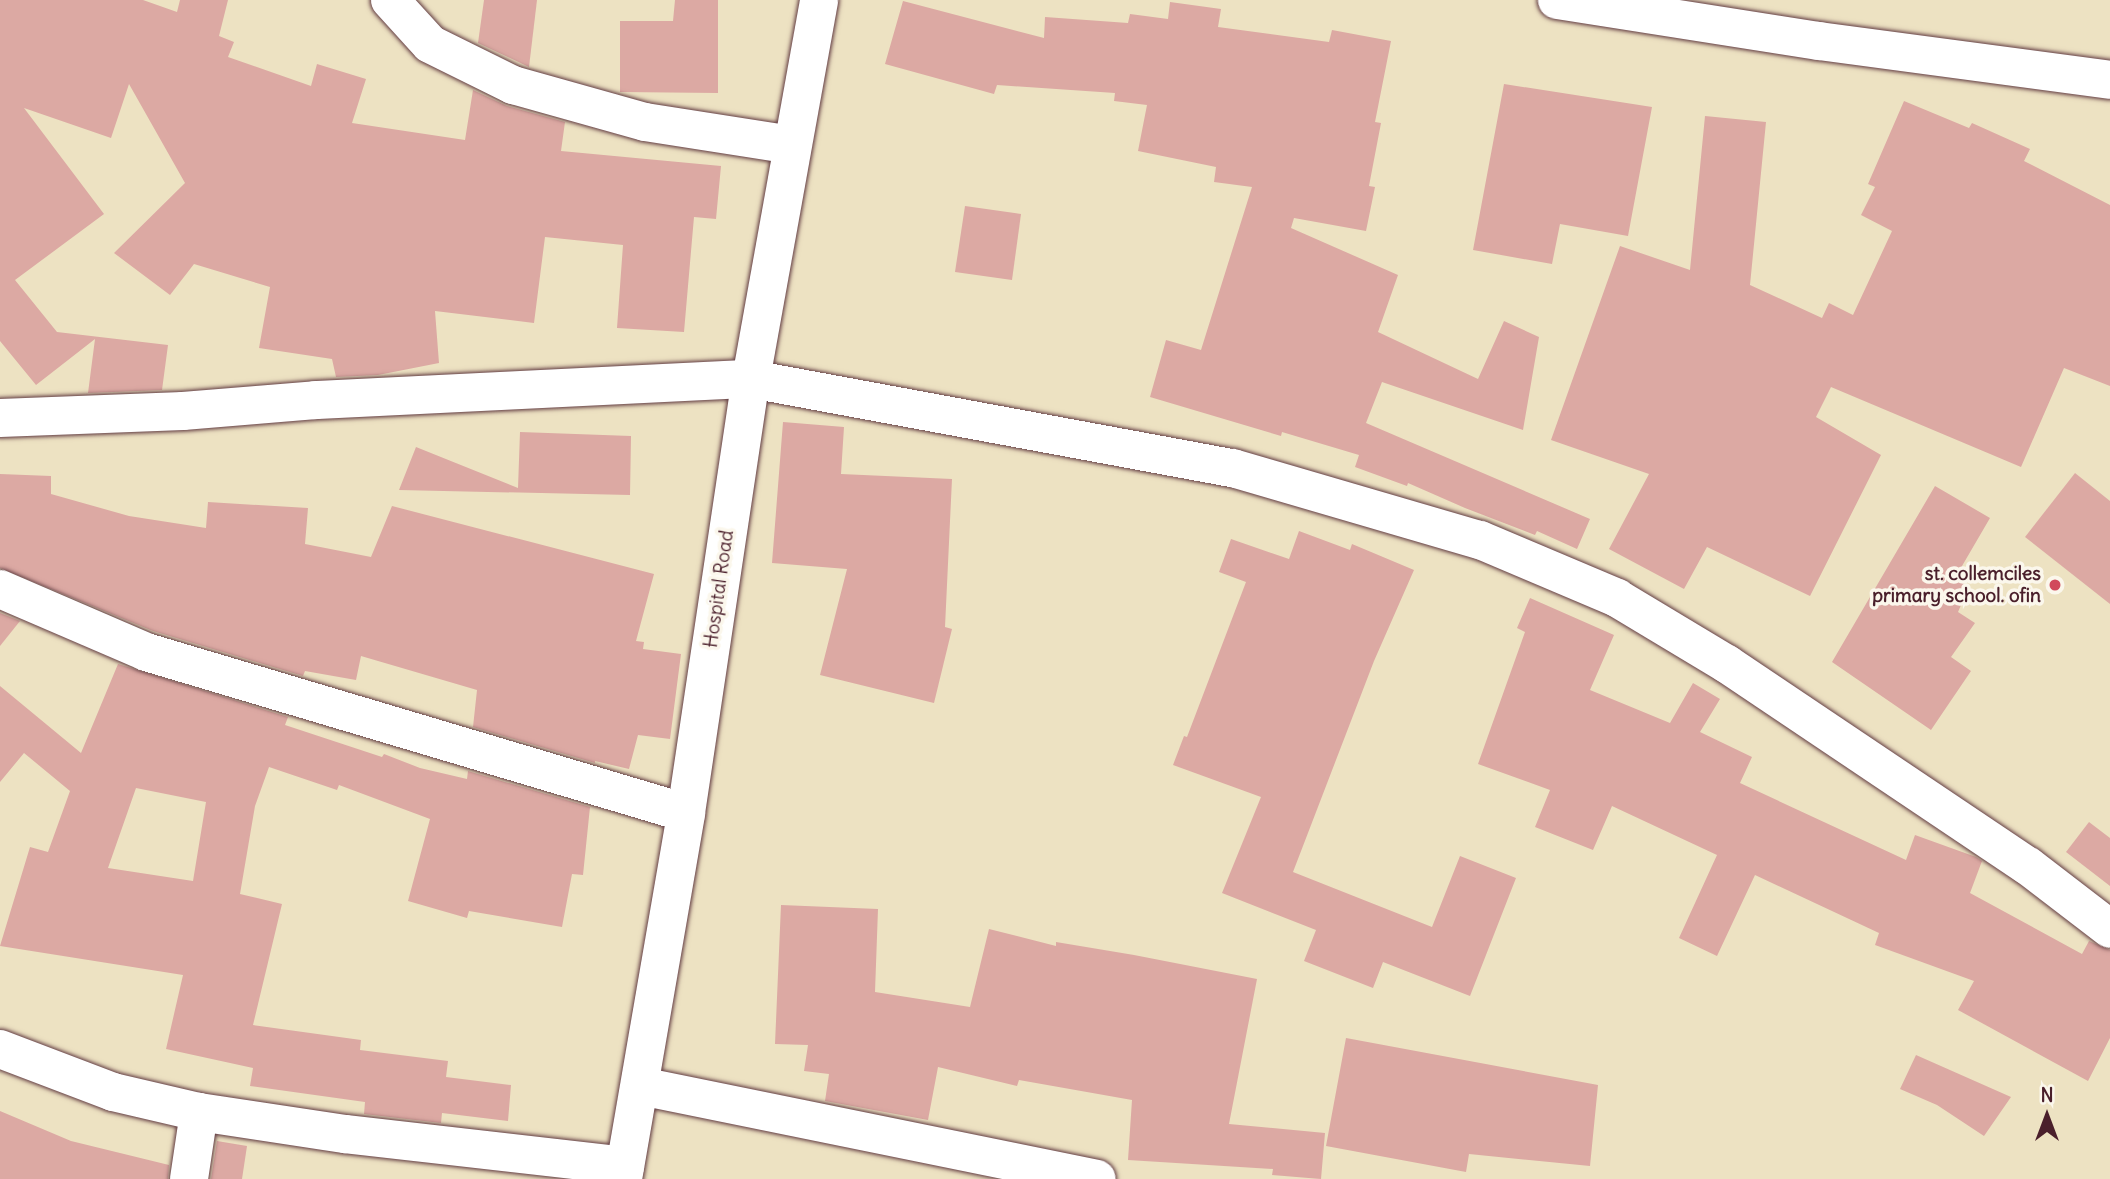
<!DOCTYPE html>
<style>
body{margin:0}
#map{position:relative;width:2110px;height:1179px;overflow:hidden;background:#ede2c2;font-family:Delius,sans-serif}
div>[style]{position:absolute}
.building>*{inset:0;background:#dca9a3}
.roads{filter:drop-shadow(0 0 2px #623c42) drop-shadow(0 0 2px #623c42)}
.minor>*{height:38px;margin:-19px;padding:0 19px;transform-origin:19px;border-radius:19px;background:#fff}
.dots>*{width:19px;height:19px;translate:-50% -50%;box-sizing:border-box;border:4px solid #fbf7ec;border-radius:50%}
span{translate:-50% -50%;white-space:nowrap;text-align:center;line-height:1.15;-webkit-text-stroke:7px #fbf7ec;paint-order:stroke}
.poi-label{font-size:19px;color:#4a1f2b;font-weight:700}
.right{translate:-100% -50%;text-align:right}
.street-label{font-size:19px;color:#4a1f2b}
.north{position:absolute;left:2012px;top:1081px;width:70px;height:70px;-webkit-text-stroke:5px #fbf7ec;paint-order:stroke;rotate:0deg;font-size:19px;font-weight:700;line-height:28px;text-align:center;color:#4a1f2b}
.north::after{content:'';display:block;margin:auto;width:24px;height:32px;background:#4a1f2b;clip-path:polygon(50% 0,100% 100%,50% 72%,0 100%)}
</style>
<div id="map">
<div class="building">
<i style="clip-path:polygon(0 0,143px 0,177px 12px,180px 0,228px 0,219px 36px,234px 42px,228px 57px,311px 86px,317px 64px,366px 79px,352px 123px,465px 140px,473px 90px,507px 106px,565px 122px,561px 151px,721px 166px,716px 219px,694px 217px,684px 332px,617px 328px,623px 245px,545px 237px,534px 323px,435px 311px,439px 363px,378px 375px,336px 377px,332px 359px,259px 348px,270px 287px,194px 264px,170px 295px,114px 253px,185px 183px,129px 84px,111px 138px,24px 108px,104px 214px,15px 280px,57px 332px,168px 345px,162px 390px,88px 393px,95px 339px,36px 385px,0 341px)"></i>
<i style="clip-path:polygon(484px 0,537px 0,529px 67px,478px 43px)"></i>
<i style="clip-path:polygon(675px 0,718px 0,718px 93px,620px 92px,620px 21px,673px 21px)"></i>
<i style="clip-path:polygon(903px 1px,1044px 38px,1045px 17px,1128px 23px,1130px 14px,1168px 19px,1170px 2px,1221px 9px,1218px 27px,1329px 42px,1332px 30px,1391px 41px,1375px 122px,1381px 123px,1369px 186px,1375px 187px,1366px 231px,1294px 218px,1291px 228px,1398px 275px,1378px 332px,1478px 379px,1504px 321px,1539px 337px,1523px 430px,1382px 382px,1366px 423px,1590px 519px,1577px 549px,1537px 531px,1535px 535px,1465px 508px,1408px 483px,1407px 486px,1355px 467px,1359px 455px,1282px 432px,1281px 436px,1150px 397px,1166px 340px,1201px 350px,1252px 187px,1214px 182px,1216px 167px,1138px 151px,1147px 105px,1114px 101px,1115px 93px,997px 85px,994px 94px,885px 64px)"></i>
<i style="clip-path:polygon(1504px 84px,1652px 107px,1628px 236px,1560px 224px,1552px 264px,1473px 250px)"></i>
<i style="clip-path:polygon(1904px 101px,1969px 128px,1972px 123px,2030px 149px,2024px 161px,2110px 205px,2110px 386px,2064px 368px,2021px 467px,1831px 387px,1816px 417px,1881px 455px,1810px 596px,1707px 547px,1684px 589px,1609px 549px,1649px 474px,1551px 440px,1620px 246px,1690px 270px,1705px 116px,1766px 122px,1750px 285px,1822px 318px,1829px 303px,1853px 315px,1892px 231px,1861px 215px,1875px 187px,1868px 184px)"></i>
<i style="clip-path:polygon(965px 206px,1021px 214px,1012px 280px,955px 272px)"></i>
<i style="clip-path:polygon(783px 422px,844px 427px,841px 474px,952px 479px,945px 627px,952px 629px,934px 703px,820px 675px,847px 569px,772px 563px)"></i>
<i style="clip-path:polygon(520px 432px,631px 436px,630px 495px,399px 490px,416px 447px,518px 488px)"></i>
<i style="clip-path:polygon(2075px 473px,2110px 501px,2110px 604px,2025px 537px)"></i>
<i style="clip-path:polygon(0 474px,51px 476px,51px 494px,129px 516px,206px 528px,208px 502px,308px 508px,305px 544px,371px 557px,392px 506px,654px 574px,636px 641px,644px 642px,643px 649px,681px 654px,670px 739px,638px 735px,629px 769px,595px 761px,595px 763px,473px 727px,477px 690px,361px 656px,356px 680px,305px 671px,303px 676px,153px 631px,0 568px)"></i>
<i style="clip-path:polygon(1935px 486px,1990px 518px,1955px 578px,1969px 587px,1958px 612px,1975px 623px,1951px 657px,1971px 671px,1931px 730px,1832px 662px)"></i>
<i style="clip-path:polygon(1299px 531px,1350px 550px,1352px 544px,1414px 570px,1374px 661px,1293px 872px,1432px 927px,1460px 856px,1516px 878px,1470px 996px,1383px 962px,1373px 988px,1304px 961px,1316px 930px,1222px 893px,1261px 797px,1173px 765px,1184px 736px,1187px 737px,1246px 582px,1219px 572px,1231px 539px,1289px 559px)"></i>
<i style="clip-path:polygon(1530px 598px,1614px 635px,1590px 690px,1670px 723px,1693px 683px,1720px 699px,1700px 732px,1752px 757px,1740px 783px,1906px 860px,1915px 835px,1976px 857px,1982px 861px,1970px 893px,2082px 954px,2089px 941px,2110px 950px,2110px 1038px,2088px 1081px,1958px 1010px,1974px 981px,1875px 945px,1879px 933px,1755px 875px,1717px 956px,1679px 938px,1717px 855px,1612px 806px,1593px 850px,1535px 827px,1550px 790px,1478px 764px,1525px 632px,1517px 628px)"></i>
<i style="clip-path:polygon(0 613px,20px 621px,0 646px)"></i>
<i style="clip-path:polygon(evenodd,118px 664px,288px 717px,285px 725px,382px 757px,384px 754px,420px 768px,467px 779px,468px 771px,590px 807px,583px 875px,572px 874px,562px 927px,469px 911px,467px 918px,408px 901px,430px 819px,339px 785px,337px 790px,269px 767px,255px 806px,240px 894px,282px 904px,253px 1025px,361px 1040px,360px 1050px,448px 1061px,446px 1077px,511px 1085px,508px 1121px,442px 1113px,441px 1123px,364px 1114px,365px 1102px,250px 1086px,253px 1068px,166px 1049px,183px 975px,0 946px,30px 847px,48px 852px,70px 791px,24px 753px,0 782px,0 686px,81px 753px,118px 664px,136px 788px,206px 802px,193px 881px,108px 868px,136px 788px)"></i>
<i style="clip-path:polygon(2089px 822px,2110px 838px,2110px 886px,2066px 852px)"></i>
<i style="clip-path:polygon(781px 905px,878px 909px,875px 992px,970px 1007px,989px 929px,1056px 946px,1056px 942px,1134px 955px,1257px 979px,1229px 1124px,1325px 1133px,1321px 1179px,1272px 1175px,1273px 1169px,1128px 1160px,1132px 1100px,1019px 1080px,1017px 1086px,938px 1067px,928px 1120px,825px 1101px,829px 1074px,804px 1071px,808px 1045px,775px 1044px)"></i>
<i style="clip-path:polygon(1346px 1038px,1598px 1085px,1590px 1166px,1469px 1154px,1466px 1172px,1326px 1146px)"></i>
<i style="clip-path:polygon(1916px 1055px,2011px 1097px,1984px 1136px,1937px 1105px,1900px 1089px)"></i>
<i style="clip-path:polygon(0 1111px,71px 1141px,169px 1165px,168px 1179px,0 1179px)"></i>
<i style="clip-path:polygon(217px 1141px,247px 1146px,242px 1179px,211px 1179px)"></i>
</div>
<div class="roads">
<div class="minor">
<i style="left:390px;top:0;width:59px;rotate:47.7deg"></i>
<i style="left:430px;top:44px;width:93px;rotate:26.3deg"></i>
<i style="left:513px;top:85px;width:137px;rotate:15.7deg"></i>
<i style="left:645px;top:122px;width:149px;rotate:8.9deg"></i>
<i style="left:1557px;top:0;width:265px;rotate:8.9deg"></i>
<i style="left:1819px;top:41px;width:294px;rotate:7.6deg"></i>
<i style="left:0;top:418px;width:183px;rotate:-2.2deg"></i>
<i style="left:183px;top:411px;width:133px;rotate:-4.7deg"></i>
<i style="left:316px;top:400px;width:436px;rotate:-2.8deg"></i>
<i style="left:751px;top:379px;width:490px;rotate:10.5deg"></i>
<i style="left:1233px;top:468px;width:257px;rotate:16.3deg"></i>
<i style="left:1480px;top:540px;width:149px;rotate:22.9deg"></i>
<i style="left:1617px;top:598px;width:128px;rotate:31deg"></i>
<i style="left:1727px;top:664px;width:362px;rotate:33.9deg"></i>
<i style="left:2028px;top:866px;width:103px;rotate:37.5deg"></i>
<i style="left:0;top:589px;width:159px;rotate:23.3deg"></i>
<i style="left:146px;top:652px;width:563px;rotate:16.6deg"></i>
<i style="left:0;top:1049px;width:121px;rotate:20.8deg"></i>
<i style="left:113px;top:1092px;width:88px;rotate:13.1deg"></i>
<i style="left:199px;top:1112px;width:148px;rotate:8.6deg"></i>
<i style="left:345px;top:1134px;width:282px;rotate:6.5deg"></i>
<i style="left:640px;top:1086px;width:466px;rotate:11.5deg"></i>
<i style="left:189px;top:1179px;width:68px;rotate:-81.5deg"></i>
<i style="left:623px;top:1179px;width:371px;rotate:-80.2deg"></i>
<i style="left:686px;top:813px;width:439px;rotate:-81.5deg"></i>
<i style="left:751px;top:379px;width:385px;rotate:-79.8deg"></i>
</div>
</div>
<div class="dots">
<i style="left:2055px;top:585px;background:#d1495b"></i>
</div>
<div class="poi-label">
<span class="right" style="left:2041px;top:585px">st. collemciles<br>primary school. ofin</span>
</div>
<div class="street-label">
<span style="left:719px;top:589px;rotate:-82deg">Hospital Road</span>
</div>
<div class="north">N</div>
</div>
